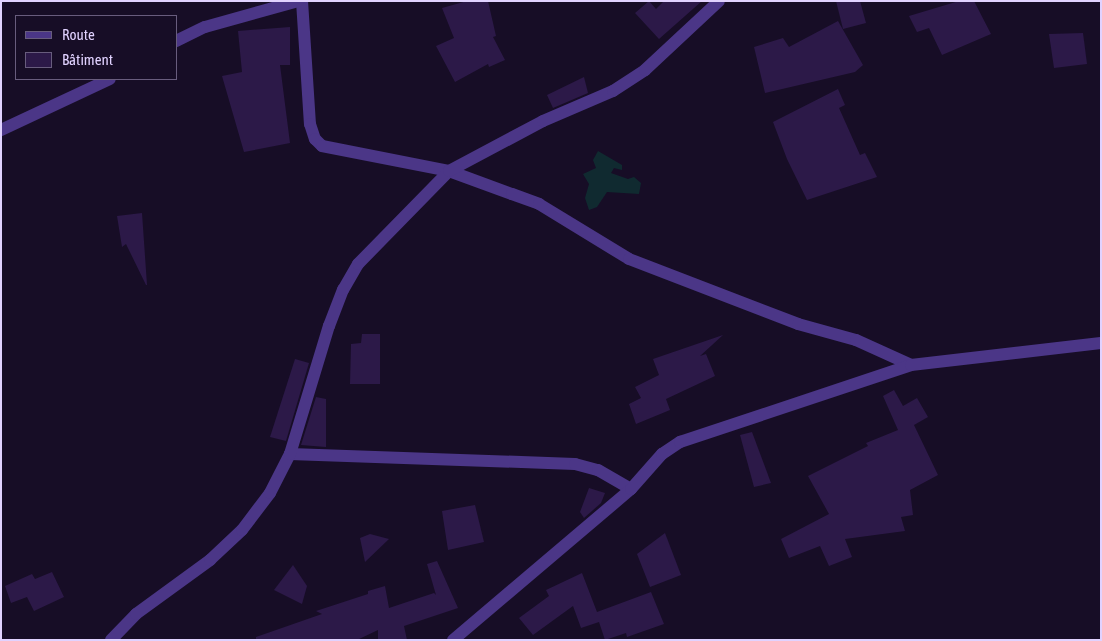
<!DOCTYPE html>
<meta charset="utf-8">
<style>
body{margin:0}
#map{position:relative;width:1102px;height:641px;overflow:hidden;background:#170d26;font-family:"Asap Condensed",sans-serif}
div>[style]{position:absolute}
.green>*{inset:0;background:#102a30}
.building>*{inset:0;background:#2c1948}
.minor>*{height:12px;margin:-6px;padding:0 6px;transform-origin:6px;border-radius:6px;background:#4b3687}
span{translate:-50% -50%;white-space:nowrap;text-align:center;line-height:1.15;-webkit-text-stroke:5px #170d26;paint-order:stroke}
.frame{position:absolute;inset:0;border:2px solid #e1d2ff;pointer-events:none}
.legend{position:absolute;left:15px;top:15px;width:162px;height:65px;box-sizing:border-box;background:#170d26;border:1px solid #685c7d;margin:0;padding:6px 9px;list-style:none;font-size:15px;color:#e1d2ff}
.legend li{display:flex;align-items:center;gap:10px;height:25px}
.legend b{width:25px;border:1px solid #685c7d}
</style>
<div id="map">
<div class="green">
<i style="clip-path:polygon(598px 151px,622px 165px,622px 170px,614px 168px,611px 173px,628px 179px,634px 177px,641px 183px,639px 194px,607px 192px,597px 207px,589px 210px,585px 198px,589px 184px,583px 174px,596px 168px,593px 160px)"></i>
</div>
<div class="building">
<i style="clip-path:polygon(467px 1px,488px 1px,496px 36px,493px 37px,505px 60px,489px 67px,488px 64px,455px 82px,436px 46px,454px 38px,442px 8px)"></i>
<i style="clip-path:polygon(649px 1px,656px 9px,664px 1px,702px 1px,659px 39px,635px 13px)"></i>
<i style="clip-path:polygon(836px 1px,860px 1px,866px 23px,843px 29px)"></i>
<i style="clip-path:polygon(959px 1px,974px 1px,991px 34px,942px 55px,929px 28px,917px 32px,909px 16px)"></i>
<i style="clip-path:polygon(838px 21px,863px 65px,855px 72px,765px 93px,754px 47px,783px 38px,789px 47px)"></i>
<i style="clip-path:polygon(290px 27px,290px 65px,280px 65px,290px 143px,244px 152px,222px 76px,242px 72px,238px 31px)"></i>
<i style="clip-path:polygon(1083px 33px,1087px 64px,1054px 68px,1049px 34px)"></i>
<i style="clip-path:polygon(584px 77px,588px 93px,553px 108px,547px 95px)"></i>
<i style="clip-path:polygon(838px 89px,845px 105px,839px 108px,860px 155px,865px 153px,877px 177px,807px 200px,787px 159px,773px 122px)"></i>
<i style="clip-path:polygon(142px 213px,147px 285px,146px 285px,126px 244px,122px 247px,117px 216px)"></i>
<i style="clip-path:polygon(362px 334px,380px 334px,380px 384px,350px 384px,351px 344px,361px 343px)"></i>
<i style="clip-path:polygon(723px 335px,700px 356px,706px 354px,715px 376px,666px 399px,670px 410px,636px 424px,629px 404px,641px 398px,635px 387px,659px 375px,653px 359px)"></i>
<i style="clip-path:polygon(295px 359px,309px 363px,286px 441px,270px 437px)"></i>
<i style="clip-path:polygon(894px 390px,903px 406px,917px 398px,928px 417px,914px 425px,938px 475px,910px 490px,913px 515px,901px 517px,905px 531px,845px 539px,852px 557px,829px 566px,820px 546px,789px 558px,781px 539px,829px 514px,808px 476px,868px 446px,866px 443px,898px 430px,883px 396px)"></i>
<i style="clip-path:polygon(316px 397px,326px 399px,326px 447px,301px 445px)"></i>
<i style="clip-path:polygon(752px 432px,771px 483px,754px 487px,740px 435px)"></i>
<i style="clip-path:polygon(589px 488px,605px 493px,601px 503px,584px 518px,580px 512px)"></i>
<i style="clip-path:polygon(475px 505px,484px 542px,448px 550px,442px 511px)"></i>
<i style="clip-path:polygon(665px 533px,681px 575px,650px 587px,637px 554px)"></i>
<i style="clip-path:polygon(370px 534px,389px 539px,365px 562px,360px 538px)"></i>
<i style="clip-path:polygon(437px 561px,458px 608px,404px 626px,407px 640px,378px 640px,378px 630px,357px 640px,256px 640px,256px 637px,322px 614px,316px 611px,368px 594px,368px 591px,385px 586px,389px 608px,434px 593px,436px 595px,427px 564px)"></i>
<i style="clip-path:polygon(293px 565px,307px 586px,302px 604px,274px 590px)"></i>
<i style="clip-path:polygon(52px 572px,64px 597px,34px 611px,27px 597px,11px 603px,5px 586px,32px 574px,35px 579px)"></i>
<i style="clip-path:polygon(582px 573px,597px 612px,651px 592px,664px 624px,627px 637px,626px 633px,605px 640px,599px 622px,581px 628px,573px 606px,533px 635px,519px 618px,549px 596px,546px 590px)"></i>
</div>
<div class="minor">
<i style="left:302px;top:1px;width:123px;rotate:86.3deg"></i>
<i style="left:310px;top:124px;width:16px;rotate:72deg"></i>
<i style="left:315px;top:139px;width:10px;rotate:45deg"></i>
<i style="left:322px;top:146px;width:129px;rotate:11.1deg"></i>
<i style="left:449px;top:171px;width:67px;rotate:20.1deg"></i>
<i style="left:512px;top:194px;width:29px;rotate:20deg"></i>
<i style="left:539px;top:204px;width:105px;rotate:31.4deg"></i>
<i style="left:629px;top:259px;width:181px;rotate:21deg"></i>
<i style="left:798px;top:324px;width:60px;rotate:15.4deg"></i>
<i style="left:856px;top:340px;width:60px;rotate:24.4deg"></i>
<i style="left:176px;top:41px;width:32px;rotate:-26deg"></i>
<i style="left:205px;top:27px;width:97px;rotate:-15.6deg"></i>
<i style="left:1px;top:130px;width:120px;rotate:-25.1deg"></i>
<i style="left:290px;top:454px;width:285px;rotate:2deg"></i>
<i style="left:575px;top:464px;width:24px;rotate:15deg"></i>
<i style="left:598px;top:470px;width:38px;rotate:30deg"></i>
<i style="left:111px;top:640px;width:36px;rotate:-46deg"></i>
<i style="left:136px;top:614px;width:92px;rotate:-36.1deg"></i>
<i style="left:210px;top:560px;width:44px;rotate:-43.2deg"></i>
<i style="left:242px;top:530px;width:46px;rotate:-52.9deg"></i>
<i style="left:270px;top:493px;width:44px;rotate:-62.9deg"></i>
<i style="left:290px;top:454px;width:134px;rotate:-73.1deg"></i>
<i style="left:329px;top:326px;width:39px;rotate:-69deg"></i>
<i style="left:343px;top:290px;width:30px;rotate:-60deg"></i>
<i style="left:358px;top:264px;width:130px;rotate:-45.6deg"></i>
<i style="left:449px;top:171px;width:106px;rotate:-28deg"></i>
<i style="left:543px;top:121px;width:76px;rotate:-23.2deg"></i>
<i style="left:613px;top:91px;width:38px;rotate:-33deg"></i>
<i style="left:645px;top:70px;width:101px;rotate:-43deg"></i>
<i style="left:453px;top:640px;width:233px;rotate:-40.3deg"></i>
<i style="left:631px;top:489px;width:47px;rotate:-48.5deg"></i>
<i style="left:662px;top:454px;width:22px;rotate:-34deg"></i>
<i style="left:680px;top:442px;width:243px;rotate:-18.4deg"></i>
<i style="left:911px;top:365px;width:191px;rotate:-6.6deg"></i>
</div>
<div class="frame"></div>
<ul class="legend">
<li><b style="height:6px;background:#4b3687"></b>Route</li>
<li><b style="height:14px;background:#2c1948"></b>Bâtiment</li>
</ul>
</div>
